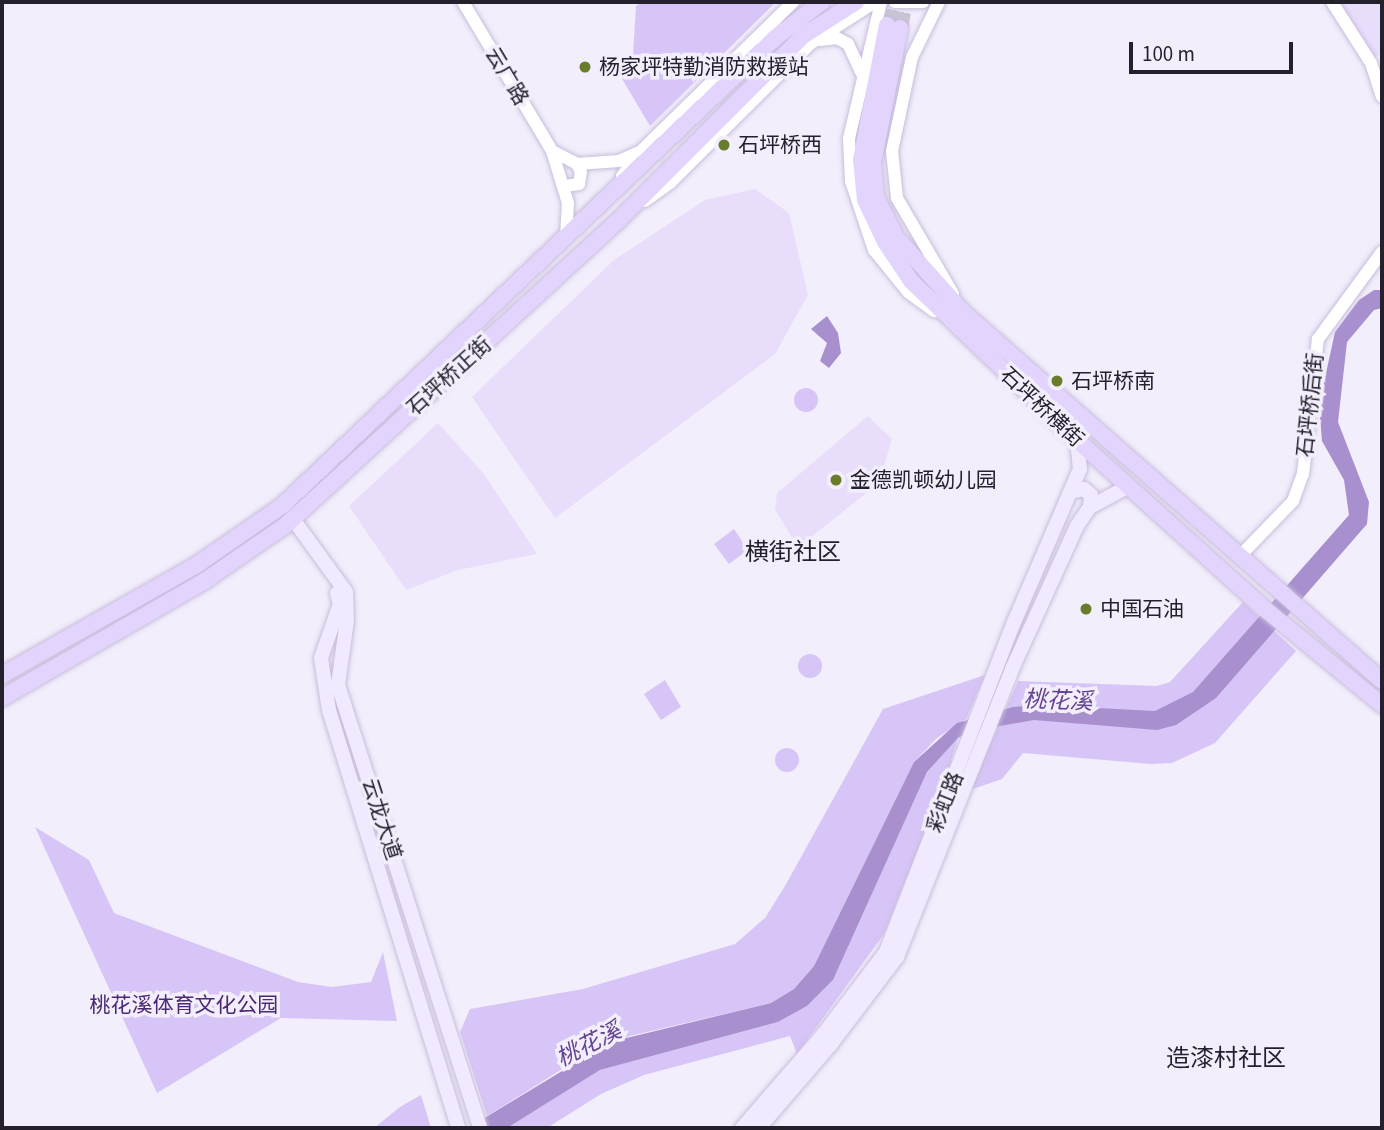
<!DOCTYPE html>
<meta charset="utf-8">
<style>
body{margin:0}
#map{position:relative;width:1384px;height:1130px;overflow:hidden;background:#f2eefb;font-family:"Source Sans 3","Noto Sans SC",sans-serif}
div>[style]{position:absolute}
.built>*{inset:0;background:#e8defc}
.green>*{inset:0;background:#d7c5f7}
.round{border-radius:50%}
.water>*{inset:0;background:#a890cf}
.primary-tunnel>*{height:16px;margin-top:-8px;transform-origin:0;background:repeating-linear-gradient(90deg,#c9c5d2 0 16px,transparent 0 24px)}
.roads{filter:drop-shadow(0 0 2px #c8bddc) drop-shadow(0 0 2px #c8bddc)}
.tertiary>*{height:12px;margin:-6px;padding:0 6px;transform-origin:6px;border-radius:6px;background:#fff}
.secondary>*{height:14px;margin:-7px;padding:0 7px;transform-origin:7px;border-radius:7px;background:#f1e9fe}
.primary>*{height:16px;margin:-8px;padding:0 8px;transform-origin:8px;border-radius:8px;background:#e3d4fe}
.dots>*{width:19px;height:19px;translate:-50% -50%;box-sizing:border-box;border:4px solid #f2eefb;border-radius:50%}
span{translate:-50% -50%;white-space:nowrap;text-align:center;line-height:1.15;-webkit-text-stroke:7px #f2eefb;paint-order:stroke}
.poi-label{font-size:21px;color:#24202c}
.left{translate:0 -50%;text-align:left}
.street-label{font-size:21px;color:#24202c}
.park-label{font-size:21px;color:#4b2974}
.water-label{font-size:23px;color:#644391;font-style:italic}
.quarter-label{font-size:24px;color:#24202c}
.frame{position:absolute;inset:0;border:4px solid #24202c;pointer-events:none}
.scale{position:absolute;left:1129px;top:42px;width:164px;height:32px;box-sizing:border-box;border:4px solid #24202c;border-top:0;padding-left:9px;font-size:21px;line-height:24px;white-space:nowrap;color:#24202c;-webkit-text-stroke:5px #f2eefb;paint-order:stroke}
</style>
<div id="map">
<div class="built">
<i style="clip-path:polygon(1340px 2px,1382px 2px,1382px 55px,1375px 56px)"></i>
<i style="clip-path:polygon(755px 189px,789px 213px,808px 295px,775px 354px,555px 518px,472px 397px,614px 260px,705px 200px)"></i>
<i style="clip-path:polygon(868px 416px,892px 439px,879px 483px,806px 541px,794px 541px,775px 509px,777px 493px)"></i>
<i style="clip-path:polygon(438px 423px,484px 474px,537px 554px,458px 570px,406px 590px,349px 506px)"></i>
</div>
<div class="green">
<i style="clip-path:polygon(642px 2px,776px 2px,650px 126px,615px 67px,633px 55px,636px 6px)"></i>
<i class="round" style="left:794px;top:388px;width:24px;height:24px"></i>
<i style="clip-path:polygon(734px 529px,748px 550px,729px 564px,714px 544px)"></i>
<i style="clip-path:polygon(1243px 602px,1296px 651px,1215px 743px,1172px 763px,1151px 764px,1023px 753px,1002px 779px,970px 790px,1018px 681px,1157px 686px,1170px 682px)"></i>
<i class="round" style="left:798px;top:654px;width:24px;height:24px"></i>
<i style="clip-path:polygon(985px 675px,966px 719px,937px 738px,914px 762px,814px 966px,794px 989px,771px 1003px,630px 1036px,591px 1051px,487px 1116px,460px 1032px,470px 1009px,583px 989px,735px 944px,765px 918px,785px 886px,883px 709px)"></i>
<i style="clip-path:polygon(665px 680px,681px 707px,661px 720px,644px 694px)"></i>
<i style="clip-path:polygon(958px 738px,942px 790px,884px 934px,797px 1054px,790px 1036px,644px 1075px,601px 1094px,547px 1128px,507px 1128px,600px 1070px,778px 1022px,807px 1006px,833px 980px,927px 772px)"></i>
<i class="round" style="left:775px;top:748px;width:24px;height:24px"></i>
<i style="clip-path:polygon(35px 827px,89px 860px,114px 913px,298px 982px,332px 987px,371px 982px,383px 952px,397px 1021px,281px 1018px,157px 1093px)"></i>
<i style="clip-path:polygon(421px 1095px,431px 1128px,374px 1128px,400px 1107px)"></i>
</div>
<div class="water">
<i style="clip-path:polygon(1374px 290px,1382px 290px,1382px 308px,1374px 310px,1347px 342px,1338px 422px,1369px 502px,1367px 524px,1216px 698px,1176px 725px,1157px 730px,1034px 720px,971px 731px,958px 738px,927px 772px,833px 980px,807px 1006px,778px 1022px,600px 1070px,507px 1128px,468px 1128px,610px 1042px,771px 1003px,794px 989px,814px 966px,914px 762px,957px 723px,1013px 707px,1038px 705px,1155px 711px,1193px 692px,1349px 515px,1344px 480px,1322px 441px,1319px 405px,1335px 332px,1359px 300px)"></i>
<i style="clip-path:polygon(827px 316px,838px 333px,841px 353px,829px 368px,820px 361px,827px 343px,811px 329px)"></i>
</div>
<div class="primary-tunnel">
<i style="left:887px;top:25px;width:24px;rotate:-78deg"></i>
<i style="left:900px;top:28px;width:26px;rotate:-79deg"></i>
</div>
<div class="roads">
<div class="tertiary">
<i style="left:463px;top:2px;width:174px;rotate:59.1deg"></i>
<i style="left:881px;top:2px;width:140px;rotate:103.2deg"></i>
<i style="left:849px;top:138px;width:43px;rotate:87.3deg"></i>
<i style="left:851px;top:181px;width:73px;rotate:71.6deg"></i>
<i style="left:874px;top:250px;width:55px;rotate:50.9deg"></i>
<i style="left:909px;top:293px;width:31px;rotate:36deg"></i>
<i style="left:895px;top:2px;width:28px"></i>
<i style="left:939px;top:2px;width:61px;rotate:116.1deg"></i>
<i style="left:912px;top:57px;width:96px;rotate:102deg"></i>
<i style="left:892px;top:151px;width:47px;rotate:83.9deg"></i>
<i style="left:897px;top:198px;width:111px;rotate:59.7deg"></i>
<i style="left:1332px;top:2px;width:72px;rotate:57.4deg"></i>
<i style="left:1371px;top:63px;width:35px;rotate:72deg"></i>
<i style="left:820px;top:40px;width:17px;rotate:-7deg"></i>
<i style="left:837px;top:38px;width:13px;rotate:29deg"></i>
<i style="left:848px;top:44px;width:31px;rotate:65deg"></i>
<i style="left:622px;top:176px;width:30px;rotate:-53deg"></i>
<i style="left:640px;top:152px;width:214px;rotate:-44.4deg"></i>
<i style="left:565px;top:186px;width:14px;rotate:-8deg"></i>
<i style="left:579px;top:184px;width:12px;rotate:-81deg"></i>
<i style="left:581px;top:172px;width:9px;rotate:-117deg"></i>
<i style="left:645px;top:201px;width:31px;rotate:-36deg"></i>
<i style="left:670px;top:183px;width:197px;rotate:-44.8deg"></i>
<i style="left:810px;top:44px;width:77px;rotate:-32.9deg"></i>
<i style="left:566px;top:239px;width:36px;rotate:-87deg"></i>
<i style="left:568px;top:203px;width:54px;rotate:-107.1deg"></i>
<i style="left:552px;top:151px;width:28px;rotate:27deg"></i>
<i style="left:577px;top:164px;width:42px;rotate:-4.1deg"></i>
<i style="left:619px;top:161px;width:22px;rotate:-24deg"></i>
<i style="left:1239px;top:557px;width:78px;rotate:-46deg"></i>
<i style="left:1293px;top:501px;width:29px;rotate:-70deg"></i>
<i style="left:1303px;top:474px;width:136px;rotate:-83.7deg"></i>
<i style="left:1318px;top:339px;width:108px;rotate:-53.7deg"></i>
</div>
<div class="secondary">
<i style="left:1070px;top:492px;width:14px;rotate:-12deg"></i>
<i style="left:1084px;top:489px;width:9px;rotate:41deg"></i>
<i style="left:1091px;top:495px;width:12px;rotate:95deg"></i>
<i style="left:293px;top:519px;width:90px;rotate:54deg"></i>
<i style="left:346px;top:592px;width:28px;rotate:88deg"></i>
<i style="left:347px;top:620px;width:66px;rotate:97.9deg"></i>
<i style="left:338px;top:685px;width:465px;rotate:72.2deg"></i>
<i style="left:337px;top:593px;width:11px;rotate:75deg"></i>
<i style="left:340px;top:604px;width:57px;rotate:109.4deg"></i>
<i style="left:321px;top:658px;width:53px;rotate:81.3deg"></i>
<i style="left:329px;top:710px;width:437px;rotate:72.8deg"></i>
<i style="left:742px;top:1128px;width:122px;rotate:-49deg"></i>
<i style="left:822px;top:1036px;width:106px;rotate:-52.7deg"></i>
<i style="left:886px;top:952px;width:356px;rotate:-68.8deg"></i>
<i style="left:1015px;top:620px;width:164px;rotate:-66.7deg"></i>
<i style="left:1080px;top:469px;width:29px;rotate:-96deg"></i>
<i style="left:759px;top:1128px;width:111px;rotate:-49.4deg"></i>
<i style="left:831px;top:1044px;width:109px;rotate:-52.8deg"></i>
<i style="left:897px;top:957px;width:310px;rotate:-68.2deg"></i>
<i style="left:1012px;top:669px;width:157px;rotate:-65.6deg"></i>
<i style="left:1077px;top:526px;width:23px;rotate:-56deg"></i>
<i style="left:1090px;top:507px;width:44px;rotate:-28.3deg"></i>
</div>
<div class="primary">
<i style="left:887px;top:25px;width:137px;rotate:100.9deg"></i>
<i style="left:861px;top:160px;width:40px;rotate:84.3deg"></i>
<i style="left:865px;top:200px;width:47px;rotate:64.5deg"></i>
<i style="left:885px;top:242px;width:47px;rotate:56.3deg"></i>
<i style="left:911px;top:281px;width:230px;rotate:43.8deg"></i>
<i style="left:1077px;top:440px;width:246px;rotate:42deg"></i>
<i style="left:1260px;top:605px;width:158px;rotate:39.3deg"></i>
<i style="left:900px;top:28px;width:137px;rotate:101.4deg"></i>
<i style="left:873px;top:162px;width:35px;rotate:85deg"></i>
<i style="left:876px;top:197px;width:45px;rotate:63.4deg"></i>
<i style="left:896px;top:237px;width:102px;rotate:48.2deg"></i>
<i style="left:964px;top:313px;width:557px;rotate:41.36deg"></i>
<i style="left:2px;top:675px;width:222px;rotate:-29.5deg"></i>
<i style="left:195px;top:566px;width:107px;rotate:-34.7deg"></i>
<i style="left:283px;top:505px;width:678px;rotate:-43.51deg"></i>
<i style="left:775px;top:38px;width:59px;rotate:-37.5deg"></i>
<i style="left:2px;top:698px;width:236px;rotate:-30deg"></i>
<i style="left:206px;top:580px;width:97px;rotate:-34.5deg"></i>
<i style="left:286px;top:525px;width:449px;rotate:-42.5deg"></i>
<i style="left:617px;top:222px;width:263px;rotate:-45deg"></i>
<i style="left:803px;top:36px;width:63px;rotate:-32.7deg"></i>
</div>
</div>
<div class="dots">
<i style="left:585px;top:67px;background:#697c2c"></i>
<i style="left:724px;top:145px;background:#697c2c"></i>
<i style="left:1057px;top:381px;background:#697c2c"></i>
<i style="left:836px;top:480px;background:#697c2c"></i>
<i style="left:1086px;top:609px;background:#697c2c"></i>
</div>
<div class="poi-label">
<span class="left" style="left:599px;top:67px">杨家坪特勤消防救援站</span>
<span class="left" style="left:738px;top:145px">石坪桥西</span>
<span class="left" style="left:1071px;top:381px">石坪桥南</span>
<span class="left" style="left:850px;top:480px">金德凯顿幼儿园</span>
<span class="left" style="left:1100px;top:609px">中国石油</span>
</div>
<div class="street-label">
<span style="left:507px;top:76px;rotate:59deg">云广路</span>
<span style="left:449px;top:376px;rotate:-42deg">石坪桥正街</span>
<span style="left:1310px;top:405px;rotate:-84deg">石坪桥后街</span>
<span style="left:1042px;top:407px;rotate:43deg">石坪桥横街</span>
<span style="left:945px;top:802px;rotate:-68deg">彩虹路</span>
<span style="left:382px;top:819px;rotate:72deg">云龙大道</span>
</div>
<div class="park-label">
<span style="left:184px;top:1005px">桃花溪体育文化公园</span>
</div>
<div class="water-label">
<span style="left:1058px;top:701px;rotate:2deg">桃花溪</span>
<span style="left:589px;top:1045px;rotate:-27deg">桃花溪</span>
</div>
<div class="quarter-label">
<span style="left:793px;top:553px">横街社区</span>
<span style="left:1226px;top:1059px">造漆村社区</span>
</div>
<div class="frame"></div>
<div class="scale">100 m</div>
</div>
